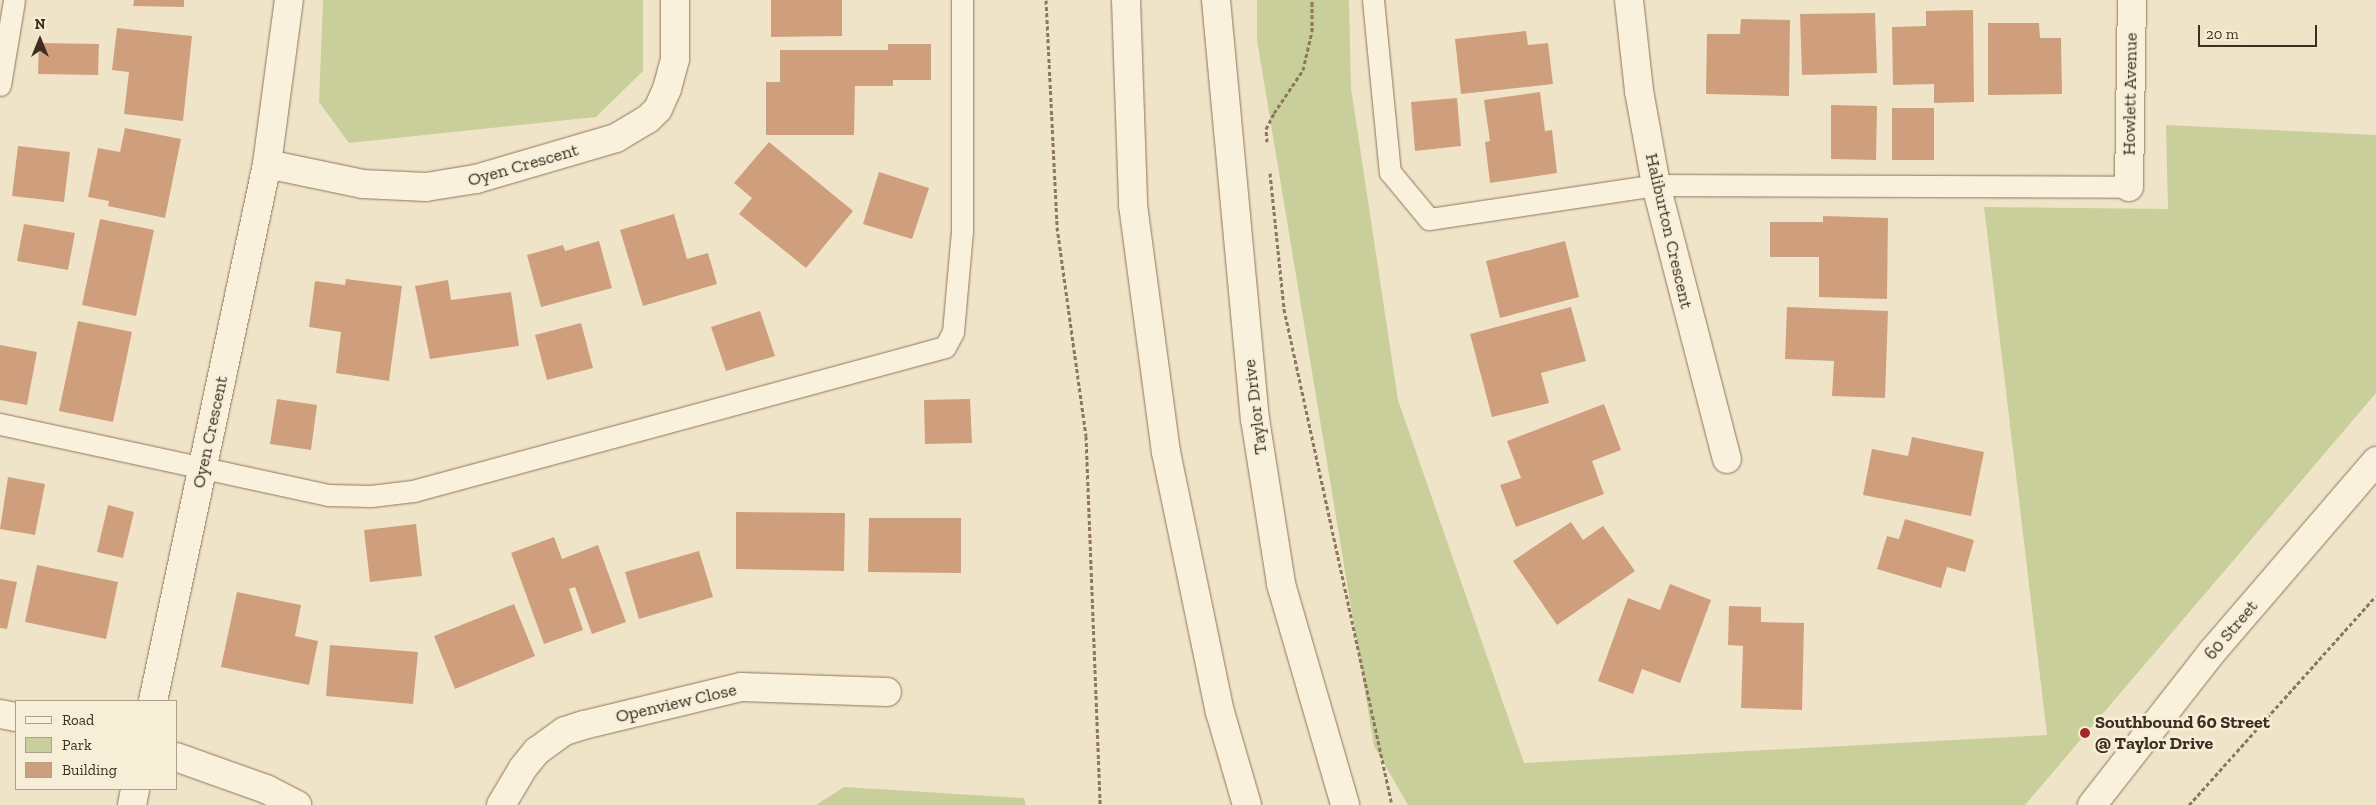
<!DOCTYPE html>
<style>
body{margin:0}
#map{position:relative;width:2376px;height:805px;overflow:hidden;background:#f0e4c8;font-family:"Zilla Slab",serif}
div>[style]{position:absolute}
.green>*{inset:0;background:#c9cf9b}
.building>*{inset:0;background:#cf9f7d}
.path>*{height:3px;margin-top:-1.5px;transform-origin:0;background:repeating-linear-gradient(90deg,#8d765c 0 4px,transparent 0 6.5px)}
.roads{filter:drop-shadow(0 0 1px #8d765c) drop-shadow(0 0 1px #8d765c)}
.service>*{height:21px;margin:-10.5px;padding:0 10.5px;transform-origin:10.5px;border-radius:10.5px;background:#faf1dc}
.minor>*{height:28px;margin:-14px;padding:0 14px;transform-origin:14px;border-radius:14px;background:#faf1dc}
.tertiary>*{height:28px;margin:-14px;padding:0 14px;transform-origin:14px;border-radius:14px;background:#faf1dc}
.secondary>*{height:28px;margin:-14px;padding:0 14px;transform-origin:14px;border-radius:14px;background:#faf1dc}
.dots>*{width:14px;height:14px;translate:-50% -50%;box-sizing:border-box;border:2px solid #f7eed8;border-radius:50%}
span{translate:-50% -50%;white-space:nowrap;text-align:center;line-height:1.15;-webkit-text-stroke:5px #f7eed8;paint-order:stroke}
.street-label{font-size:18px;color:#3d2e20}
.poi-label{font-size:18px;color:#3d2e20;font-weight:700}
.left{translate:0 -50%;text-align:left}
.legend{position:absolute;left:15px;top:700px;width:162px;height:90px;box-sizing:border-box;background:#f7eed8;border:1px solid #ada18e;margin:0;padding:6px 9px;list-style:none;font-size:15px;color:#3d2e20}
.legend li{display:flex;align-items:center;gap:10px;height:25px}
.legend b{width:25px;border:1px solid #ada18e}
.north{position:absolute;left:15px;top:15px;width:50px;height:50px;-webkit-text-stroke:4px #f7eed8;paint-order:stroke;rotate:0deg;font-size:14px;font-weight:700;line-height:20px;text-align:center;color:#3d2e20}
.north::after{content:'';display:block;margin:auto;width:18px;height:22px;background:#3d2e20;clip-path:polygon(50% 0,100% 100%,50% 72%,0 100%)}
.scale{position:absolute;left:2198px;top:25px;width:119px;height:22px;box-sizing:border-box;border:2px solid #3d2e20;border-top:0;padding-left:6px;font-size:15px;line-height:18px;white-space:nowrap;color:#3d2e20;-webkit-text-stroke:4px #f7eed8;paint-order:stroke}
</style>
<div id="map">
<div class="green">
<i style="clip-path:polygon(323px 0,643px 0,643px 71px,596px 117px,349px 143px,319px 102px)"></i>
<i style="clip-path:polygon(1257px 0,1349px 0,1351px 88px,1398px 400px,1524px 763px,2047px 735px,1984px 207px,2168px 209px,2166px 125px,2376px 135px,2376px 393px,2025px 805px,1408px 805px,1374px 746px,1257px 40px)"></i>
<i style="clip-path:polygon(844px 787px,1024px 798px,1026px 805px,816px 805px)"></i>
</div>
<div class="building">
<i style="clip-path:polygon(134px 0,184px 0,184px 7px,133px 6px)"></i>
<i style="clip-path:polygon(771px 0,842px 0,842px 36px,771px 37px)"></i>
<i style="clip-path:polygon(1973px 10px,1974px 102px,1934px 103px,1934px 84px,1893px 85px,1892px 27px,1926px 26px,1926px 11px)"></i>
<i style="clip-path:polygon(1875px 13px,1877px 73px,1802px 75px,1800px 14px)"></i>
<i style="clip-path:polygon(1741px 19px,1790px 20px,1789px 96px,1706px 94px,1707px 34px,1740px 34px)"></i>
<i style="clip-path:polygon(1988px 23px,2039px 23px,2040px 38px,2061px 38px,2062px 94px,1988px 95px)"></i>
<i style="clip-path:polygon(117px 28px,192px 36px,183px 121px,124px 114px,129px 72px,112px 70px)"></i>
<i style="clip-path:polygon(1526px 31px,1528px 45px,1548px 43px,1553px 84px,1461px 94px,1455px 39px)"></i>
<i style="clip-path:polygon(39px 43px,99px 44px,98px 75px,38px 74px)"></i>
<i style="clip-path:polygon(888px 44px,931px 44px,931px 80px,893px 80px,893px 86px,855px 86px,854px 135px,766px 135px,766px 82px,780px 82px,780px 50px,888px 50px)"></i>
<i style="clip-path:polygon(1540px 92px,1545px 131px,1552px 130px,1557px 173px,1490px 183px,1485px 142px,1490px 141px,1484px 100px)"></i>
<i style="clip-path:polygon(1457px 98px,1461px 146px,1415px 151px,1411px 102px)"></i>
<i style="clip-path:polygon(1831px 105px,1877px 106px,1876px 160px,1831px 159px)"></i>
<i style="clip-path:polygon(1892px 108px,1934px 108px,1934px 160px,1892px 160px)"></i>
<i style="clip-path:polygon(125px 128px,181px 139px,165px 218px,108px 206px,109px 201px,88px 197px,98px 148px,120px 152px)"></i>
<i style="clip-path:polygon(769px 142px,853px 211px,806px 268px,739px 214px,752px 198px,734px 183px)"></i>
<i style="clip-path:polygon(18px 146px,70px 152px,64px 202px,12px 196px)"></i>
<i style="clip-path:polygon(879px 172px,929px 188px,912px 239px,863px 224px)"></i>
<i style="clip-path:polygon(674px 214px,687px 259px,708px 253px,717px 284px,643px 306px,620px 230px)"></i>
<i style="clip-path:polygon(1823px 216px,1888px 218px,1887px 299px,1819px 297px,1819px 257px,1770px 257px,1770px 222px,1823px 222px)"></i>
<i style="clip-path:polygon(100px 219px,154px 230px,136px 316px,82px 305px)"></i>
<i style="clip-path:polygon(24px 224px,75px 233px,68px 270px,17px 261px)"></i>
<i style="clip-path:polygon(599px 241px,612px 288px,541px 307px,527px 255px,563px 245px,565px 251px)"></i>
<i style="clip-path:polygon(1565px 241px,1579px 297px,1500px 318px,1486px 261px)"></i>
<i style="clip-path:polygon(346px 279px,402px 286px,389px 381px,336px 373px,341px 332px,309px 327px,315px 281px,345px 285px)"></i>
<i style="clip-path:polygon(448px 280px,451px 300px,511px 292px,519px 346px,430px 359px,415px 286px)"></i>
<i style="clip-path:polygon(1571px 307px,1586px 361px,1541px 373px,1549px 403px,1492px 417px,1470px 334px)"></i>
<i style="clip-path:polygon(1787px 307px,1888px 311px,1885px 398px,1832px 396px,1834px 361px,1785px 359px)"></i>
<i style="clip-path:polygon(760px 311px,775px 356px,726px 371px,711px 327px)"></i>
<i style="clip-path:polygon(78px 321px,132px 332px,113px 422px,59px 411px)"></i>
<i style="clip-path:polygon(581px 323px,593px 368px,547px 380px,535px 335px)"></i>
<i style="clip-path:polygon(0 345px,37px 352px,27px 405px,0 400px)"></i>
<i style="clip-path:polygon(277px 399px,317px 405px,311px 450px,270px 444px)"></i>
<i style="clip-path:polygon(970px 399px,972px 443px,925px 444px,924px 400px)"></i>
<i style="clip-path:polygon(1604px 404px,1621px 450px,1592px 461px,1604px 494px,1516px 527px,1500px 485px,1521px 478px,1507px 441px)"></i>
<i style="clip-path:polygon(1912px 437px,1984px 452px,1971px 516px,1863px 495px,1872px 449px,1908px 456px)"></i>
<i style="clip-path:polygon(8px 477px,45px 484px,35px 535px,0 529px)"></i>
<i style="clip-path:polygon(108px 505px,134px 512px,123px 558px,97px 552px)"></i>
<i style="clip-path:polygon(736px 512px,845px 513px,844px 571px,736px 569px)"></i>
<i style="clip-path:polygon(869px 518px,961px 518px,961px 573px,868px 572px)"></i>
<i style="clip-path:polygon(1905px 519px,1974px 540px,1965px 572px,1947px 567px,1941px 588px,1877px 569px,1887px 536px,1899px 539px)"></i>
<i style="clip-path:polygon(1571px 522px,1583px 540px,1603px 526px,1635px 571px,1557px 625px,1513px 561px)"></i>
<i style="clip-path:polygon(416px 524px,422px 576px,370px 582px,364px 530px)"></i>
<i style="clip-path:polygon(554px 537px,562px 559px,598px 545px,626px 622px,592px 634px,575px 587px,569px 589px,583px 630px,544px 644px,511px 553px)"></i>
<i style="clip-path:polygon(699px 551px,713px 597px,639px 619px,625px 572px)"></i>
<i style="clip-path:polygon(37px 565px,118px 582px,106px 639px,25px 622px)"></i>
<i style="clip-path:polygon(0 579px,17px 582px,7px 629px,0 628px)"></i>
<i style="clip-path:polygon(1670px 584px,1711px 600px,1680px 683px,1642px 669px,1633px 694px,1598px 681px,1628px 598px,1660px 610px)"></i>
<i style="clip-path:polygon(237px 592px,301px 605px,295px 636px,318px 641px,309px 685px,221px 667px)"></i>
<i style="clip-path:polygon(514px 604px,535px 656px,455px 689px,434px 636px)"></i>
<i style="clip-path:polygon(1729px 606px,1761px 607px,1761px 622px,1804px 623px,1802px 710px,1741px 708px,1743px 646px,1728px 645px)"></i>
<i style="clip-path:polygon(330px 645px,418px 652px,413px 704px,326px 696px)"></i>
</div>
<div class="path">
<i style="left:1046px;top:0;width:227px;rotate:87.2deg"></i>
<i style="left:1057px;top:227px;width:211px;rotate:82.1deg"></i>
<i style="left:1086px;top:436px;width:369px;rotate:87.8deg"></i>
<i style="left:1267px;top:142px;width:13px;rotate:-94deg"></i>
<i style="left:1266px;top:129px;width:18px;rotate:-63deg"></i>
<i style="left:1274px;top:113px;width:52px;rotate:-56deg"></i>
<i style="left:1303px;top:70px;width:39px;rotate:-77deg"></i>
<i style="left:1312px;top:32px;width:32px;rotate:-90deg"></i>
<i style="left:1270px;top:173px;width:137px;rotate:84.1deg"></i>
<i style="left:1284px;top:309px;width:508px;rotate:77.72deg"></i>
<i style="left:2189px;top:805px;width:280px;rotate:-48.2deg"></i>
</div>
<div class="roads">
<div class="service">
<i style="left:1373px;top:0;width:173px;rotate:84.4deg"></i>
<i style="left:1390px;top:172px;width:61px;rotate:50.3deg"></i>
<i style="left:1429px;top:219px;width:230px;rotate:-8.5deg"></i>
<i style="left:1656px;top:185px;width:473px;rotate:0.2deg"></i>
<i style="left:0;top:85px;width:86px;rotate:-80.6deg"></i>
<i style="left:0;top:424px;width:337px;rotate:12.2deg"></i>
<i style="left:329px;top:495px;width:42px;rotate:1.4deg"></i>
<i style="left:371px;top:496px;width:42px;rotate:-6.8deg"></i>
<i style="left:413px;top:491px;width:551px;rotate:-15.15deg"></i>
<i style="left:945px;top:347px;width:17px;rotate:-62deg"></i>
<i style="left:953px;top:332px;width:100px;rotate:-84.9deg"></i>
<i style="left:962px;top:232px;width:232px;rotate:-90deg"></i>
</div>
<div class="minor">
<i style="left:1629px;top:0;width:92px;rotate:83.7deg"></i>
<i style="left:1639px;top:91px;width:96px;rotate:79.7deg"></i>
<i style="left:1656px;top:185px;width:283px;rotate:75.5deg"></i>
<i style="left:267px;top:164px;width:98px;rotate:11.8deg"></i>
<i style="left:363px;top:184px;width:63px;rotate:2.7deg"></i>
<i style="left:426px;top:187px;width:51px;rotate:-9.1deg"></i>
<i style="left:476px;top:179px;width:146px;rotate:-16.3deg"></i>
<i style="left:616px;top:138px;width:37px;rotate:-31deg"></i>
<i style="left:648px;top:119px;width:14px;rotate:-45deg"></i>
<i style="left:658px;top:109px;width:22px;rotate:-66deg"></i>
<i style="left:667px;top:89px;width:31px;rotate:-75deg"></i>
<i style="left:675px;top:59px;width:59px;rotate:-90deg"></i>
<i style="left:2129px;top:187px;width:187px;rotate:-89.1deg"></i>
<i style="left:153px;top:701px;width:549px;rotate:-78.01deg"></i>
<i style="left:267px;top:164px;width:165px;rotate:-82.4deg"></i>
<i style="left:132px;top:805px;width:16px;rotate:-79deg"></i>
<i style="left:501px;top:805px;width:43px;rotate:-59.3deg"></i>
<i style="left:523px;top:768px;width:22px;rotate:-51deg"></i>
<i style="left:537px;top:751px;width:34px;rotate:-36deg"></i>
<i style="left:565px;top:731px;width:20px;rotate:-18deg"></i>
<i style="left:584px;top:725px;width:162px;rotate:-13.6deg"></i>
<i style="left:741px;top:687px;width:146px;rotate:2deg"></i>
</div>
<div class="tertiary">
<i style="left:0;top:714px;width:16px;rotate:11deg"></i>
<i style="left:176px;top:757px;width:96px;rotate:19.6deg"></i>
<i style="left:266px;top:789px;width:35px;rotate:27deg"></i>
</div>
<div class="secondary">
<i style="left:1126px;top:0;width:205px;rotate:88deg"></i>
<i style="left:1133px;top:205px;width:249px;rotate:82.4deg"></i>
<i style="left:1166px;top:452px;width:266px;rotate:78.3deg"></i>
<i style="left:1220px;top:712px;width:97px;rotate:73.8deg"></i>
<i style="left:1216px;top:0;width:421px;rotate:84.7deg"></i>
<i style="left:1255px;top:419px;width:167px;rotate:81deg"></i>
<i style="left:1281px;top:584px;width:230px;rotate:73.8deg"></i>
<i style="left:2092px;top:805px;width:194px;rotate:-51.9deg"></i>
<i style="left:2212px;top:652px;width:252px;rotate:-49.3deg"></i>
</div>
</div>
<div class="dots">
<i style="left:2085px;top:733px;background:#9e2a2b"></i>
</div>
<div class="street-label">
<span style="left:2130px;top:94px;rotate:-89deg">Howlett Avenue</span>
<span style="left:523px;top:165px;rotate:-16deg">Oyen Crescent</span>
<span style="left:1669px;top:231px;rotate:77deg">Haliburton Crescent</span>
<span style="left:1255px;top:407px;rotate:-97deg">Taylor Drive</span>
<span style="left:210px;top:432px;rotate:-78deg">Oyen Crescent</span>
<span style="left:2231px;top:630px;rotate:-50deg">60 Street</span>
<span style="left:676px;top:703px;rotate:-13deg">Openview Close</span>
</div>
<div class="poi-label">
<span class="left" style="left:2095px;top:733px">Southbound 60 Street<br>@ Taylor Drive</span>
</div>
<ul class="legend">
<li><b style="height:6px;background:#faf1dc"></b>Road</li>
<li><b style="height:14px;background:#c9cf9b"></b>Park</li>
<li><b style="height:14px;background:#cf9f7d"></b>Building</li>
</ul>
<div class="north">N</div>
<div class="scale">20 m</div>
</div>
